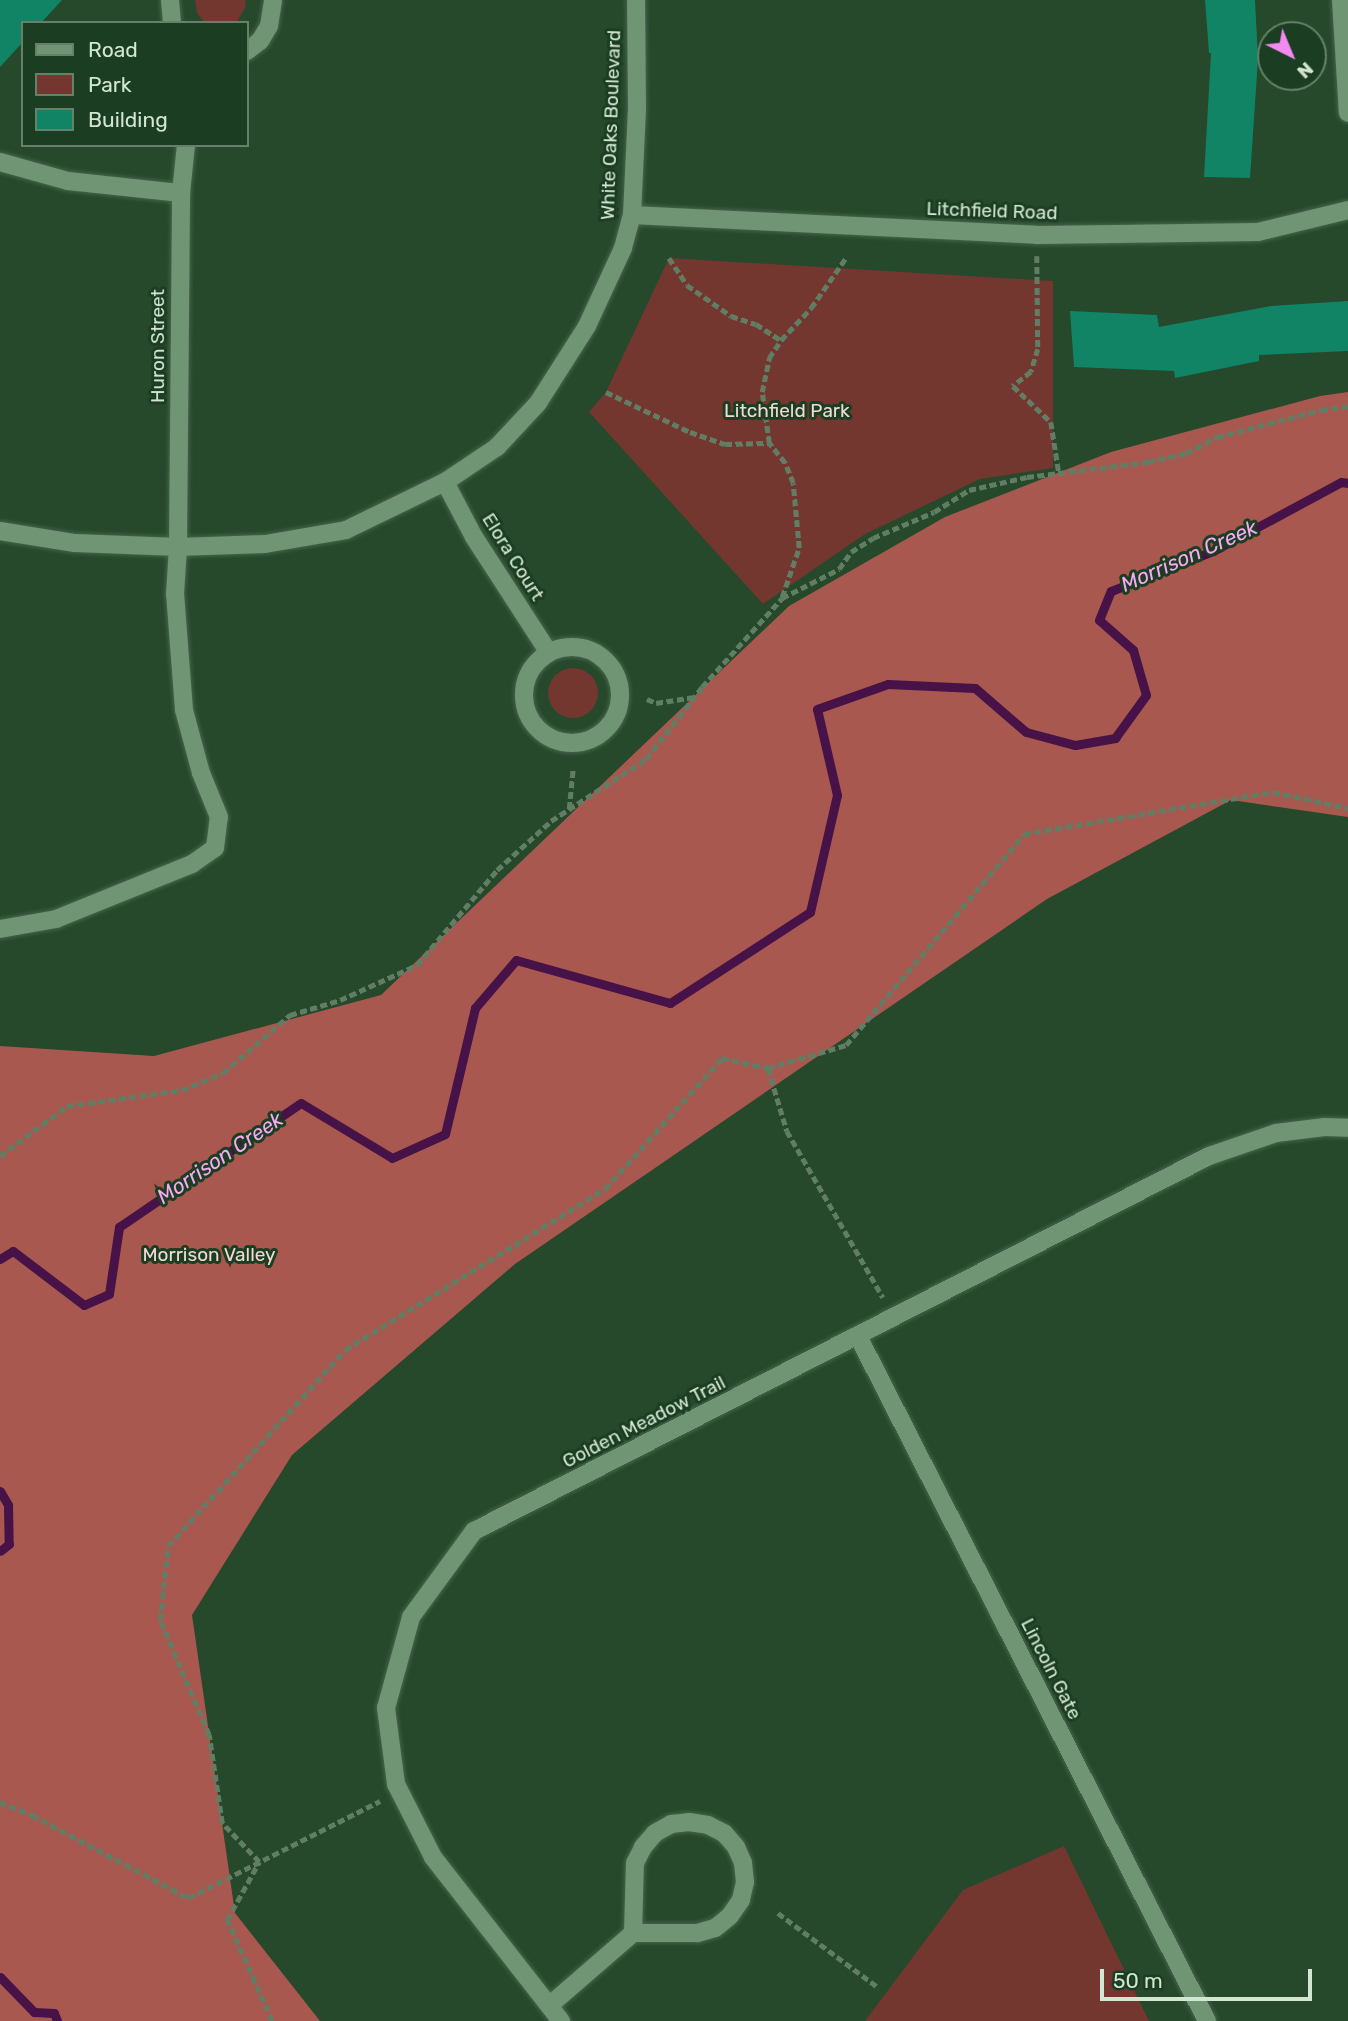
<!DOCTYPE html>
<style>
body{margin:0}
#map{position:relative;width:1348px;height:2021px;overflow:hidden;background:#26482b;font-family:Rubik,sans-serif}
div>[style]{position:absolute}
.green>*{inset:0;background:#733730}
.round{border-radius:50%}
.forest>*{inset:0;background:#a8584e}
.stream>*{height:9px;margin:-4.5px;padding:0 4.5px;transform-origin:4.5px;border-radius:4.5px;background:#471247}
.building>*{inset:0;background:#108464}
.path>*{height:4.5px;margin-top:-2.25px;transform-origin:0;background:repeating-linear-gradient(90deg,#617e65 0 7px,transparent 0 10.5px)}
.roads{filter:drop-shadow(0 0 2px #47654d) drop-shadow(0 0 2px #47654d)}
.minor>*{height:18px;margin:-9px;padding:0 9px;transform-origin:9px;border-radius:9px;background:#709574}
.minor>.ring{margin:-9px;padding:0;box-sizing:content-box;background:none;border:18px solid #709574;border-radius:50%}
span{translate:-50% -50%;white-space:nowrap;text-align:center;line-height:1.15;-webkit-text-stroke:6px #1b3d21;paint-order:stroke}
.street-label{font-size:19px;color:#d3e6d4}
.park-label{font-size:19px;color:#f1d9d5}
.water-label{font-size:21px;color:#f9a9f6;font-style:italic}
.legend{position:absolute;left:21px;top:21px;width:228px;height:126px;box-sizing:border-box;background:#1b3d21;border:2px solid #658169;margin:0;padding:9px 12px;list-style:none;font-size:21px;color:#d3e6d4}
.legend li{display:flex;align-items:center;gap:14px;height:35px}
.legend b{width:35px;border:2px solid #658169}
.north{position:absolute;left:1257px;top:21px;width:70px;height:70px;box-sizing:border-box;background:#1b3d21;border:2px solid #658169;border-radius:50%;rotate:137deg;font-size:19px;font-weight:700;line-height:28px;text-align:center;color:#d3e6d4}
.north::after{content:'';display:block;margin:auto;width:24px;height:32px;background:#f389f1;clip-path:polygon(50% 0,100% 100%,50% 72%,0 100%)}
.scale{position:absolute;left:1100px;top:1969px;width:212px;height:32px;box-sizing:border-box;border:4px solid #d3e6d4;border-top:0;padding-left:9px;font-size:21px;line-height:24px;white-space:nowrap;color:#d3e6d4;-webkit-text-stroke:5px #1b3d21;paint-order:stroke}
</style>
<div id="map">
<div class="green">
<i style="clip-path:polygon(195px 0,245px 0,246px 6px,236px 23px,205px 23px,197px 13px)"></i>
<i style="clip-path:polygon(669px 258px,1053px 281px,1053px 468px,980px 479px,865px 534px,763px 604px,589px 412px,606px 392px)"></i>
<i class="round" style="left:548px;top:668px;width:50px;height:50px"></i>
<i style="clip-path:polygon(1064px 1846px,1149px 2021px,865px 2021px,963px 1890px)"></i>
</div>
<div class="forest">
<i style="clip-path:polygon(1348px 392px,1348px 817px,1231px 800px,1047px 899px,515px 1264px,292px 1455px,192px 1615px,235px 1913px,320px 2021px,0 2021px,0 1046px,154px 1056px,381px 995px,789px 606px,945px 517px,1111px 452px,1320px 396px)"></i>
</div>
<div class="stream">
<i style="left:0;top:1259px;width:15px;rotate:-32deg"></i>
<i style="left:13px;top:1251px;width:89px;rotate:37.3deg"></i>
<i style="left:84px;top:1305px;width:27px;rotate:-24deg"></i>
<i style="left:109px;top:1294px;width:68px;rotate:-81.5deg"></i>
<i style="left:119px;top:1227px;width:220px;rotate:-34.3deg"></i>
<i style="left:301px;top:1103px;width:106px;rotate:31.1deg"></i>
<i style="left:392px;top:1158px;width:58px;rotate:-24.4deg"></i>
<i style="left:445px;top:1134px;width:130px;rotate:-76.6deg"></i>
<i style="left:475px;top:1008px;width:63px;rotate:-49.5deg"></i>
<i style="left:516px;top:960px;width:160px;rotate:15.6deg"></i>
<i style="left:670px;top:1003px;width:167px;rotate:-33deg"></i>
<i style="left:810px;top:912px;width:120px;rotate:-77deg"></i>
<i style="left:837px;top:795px;width:88px;rotate:-103.1deg"></i>
<i style="left:817px;top:709px;width:75px;rotate:-19.4deg"></i>
<i style="left:888px;top:684px;width:87px;rotate:2.6deg"></i>
<i style="left:975px;top:688px;width:67px;rotate:40.8deg"></i>
<i style="left:1026px;top:732px;width:51px;rotate:14.9deg"></i>
<i style="left:1075px;top:745px;width:41px;rotate:-9.9deg"></i>
<i style="left:1115px;top:738px;width:53px;rotate:-54.2deg"></i>
<i style="left:1146px;top:695px;width:47px;rotate:-106.1deg"></i>
<i style="left:1133px;top:650px;width:45px;rotate:-138.6deg"></i>
<i style="left:1099px;top:620px;width:31px;rotate:-68deg"></i>
<i style="left:1111px;top:591px;width:110px;rotate:-21.4deg"></i>
<i style="left:1213px;top:551px;width:145px;rotate:-28.3deg"></i>
<i style="left:1341px;top:482px;width:7px;rotate:8deg"></i>
<i style="left:0;top:1491px;width:16px;rotate:60deg"></i>
<i style="left:8px;top:1505px;width:39px;rotate:89deg"></i>
<i style="left:9px;top:1544px;width:11px;rotate:142deg"></i>
<i style="left:0;top:1977px;width:49px;rotate:45.8deg"></i>
<i style="left:34px;top:2012px;width:20px;rotate:3deg"></i>
<i style="left:54px;top:2013px;width:9px;rotate:69deg"></i>
</div>
<div class="building">
<i style="clip-path:polygon(0 0,62px 0,41px 23px,23px 23px,23px 42px,0 67px)"></i>
<i style="clip-path:polygon(1205px 0,1255px 0,1258px 59px,1250px 178px,1204px 177px,1211px 53px,1209px 53px)"></i>
<i style="clip-path:polygon(1348px 301px,1348px 351px,1259px 355px,1259px 361px,1175px 378px,1174px 371px,1074px 367px,1070px 311px,1157px 315px,1159px 327px,1271px 306px)"></i>
</div>
<div class="path">
<i style="left:1037px;top:256px;width:93px;rotate:89.4deg"></i>
<i style="left:1038px;top:349px;width:24px;rotate:107deg"></i>
<i style="left:1031px;top:372px;width:23px;rotate:142deg"></i>
<i style="left:1013px;top:386px;width:52px;rotate:43.5deg"></i>
<i style="left:1051px;top:422px;width:52px;rotate:81.1deg"></i>
<i style="left:669px;top:258px;width:32px;rotate:56deg"></i>
<i style="left:687px;top:285px;width:54px;rotate:35.2deg"></i>
<i style="left:731px;top:316px;width:26px;rotate:18deg"></i>
<i style="left:756px;top:324px;width:30px;rotate:33deg"></i>
<i style="left:606px;top:392px;width:93px;rotate:25.5deg"></i>
<i style="left:690px;top:432px;width:37px;rotate:19deg"></i>
<i style="left:725px;top:444px;width:44px;rotate:-1.3deg"></i>
<i style="left:782px;top:597px;width:52px;rotate:-70.9deg"></i>
<i style="left:799px;top:548px;width:65px;rotate:-95.3deg"></i>
<i style="left:793px;top:483px;width:22px;rotate:-112deg"></i>
<i style="left:785px;top:463px;width:26px;rotate:-129deg"></i>
<i style="left:769px;top:443px;width:51px;rotate:-97.8deg"></i>
<i style="left:762px;top:392px;width:35px;rotate:-78deg"></i>
<i style="left:769px;top:358px;width:22px;rotate:-56deg"></i>
<i style="left:781px;top:340px;width:44px;rotate:-46.8deg"></i>
<i style="left:811px;top:308px;width:60px;rotate:-55.2deg"></i>
<i style="left:647px;top:699px;width:10px;rotate:24deg"></i>
<i style="left:656px;top:703px;width:37px;rotate:-9deg"></i>
<i style="left:569px;top:809px;width:41px;rotate:-84.4deg"></i>
<i style="left:768px;top:1068px;width:66px;rotate:73.2deg"></i>
<i style="left:787px;top:1131px;width:192px;rotate:60deg"></i>
<i style="left:0;top:1156px;width:84px;rotate:-36.7deg"></i>
<i style="left:67px;top:1106px;width:116px;rotate:-7.9deg"></i>
<i style="left:182px;top:1090px;width:44px;rotate:-22.5deg"></i>
<i style="left:223px;top:1073px;width:89px;rotate:-40.9deg"></i>
<i style="left:290px;top:1015px;width:52px;rotate:-16.7deg"></i>
<i style="left:340px;top:1000px;width:85px;rotate:-24.4deg"></i>
<i style="left:417px;top:965px;width:124px;rotate:-49.9deg"></i>
<i style="left:497px;top:870px;width:73px;rotate:-42.2deg"></i>
<i style="left:551px;top:821px;width:113px;rotate:-33.1deg"></i>
<i style="left:646px;top:759px;width:91px;rotate:-52.1deg"></i>
<i style="left:702px;top:687px;width:120px;rotate:-48deg"></i>
<i style="left:782px;top:598px;width:64px;rotate:-27deg"></i>
<i style="left:839px;top:569px;width:21px;rotate:-55deg"></i>
<i style="left:851px;top:552px;width:26px;rotate:-32deg"></i>
<i style="left:873px;top:538px;width:66px;rotate:-23.1deg"></i>
<i style="left:934px;top:512px;width:41px;rotate:-32.2deg"></i>
<i style="left:969px;top:490px;width:59px;rotate:-12.6deg"></i>
<i style="left:1027px;top:477px;width:122px;rotate:-7.1deg"></i>
<i style="left:1148px;top:462px;width:39px;rotate:-13deg"></i>
<i style="left:1186px;top:453px;width:35px;rotate:-27deg"></i>
<i style="left:1217px;top:437px;width:107px;rotate:-14.6deg"></i>
<i style="left:1321px;top:410px;width:27px;rotate:-8deg"></i>
<i style="left:0;top:1802px;width:35px;rotate:22deg"></i>
<i style="left:32px;top:1815px;width:177px;rotate:28deg"></i>
<i style="left:188px;top:1898px;width:215px;rotate:-26.8deg"></i>
<i style="left:778px;top:1913px;width:126px;rotate:36.6deg"></i>
<i style="left:272px;top:2021px;width:111px;rotate:-114deg"></i>
<i style="left:227px;top:1920px;width:66px;rotate:-61.1deg"></i>
<i style="left:259px;top:1862px;width:54px;rotate:-133.5deg"></i>
<i style="left:222px;top:1823px;width:89px;rotate:-98.4deg"></i>
<i style="left:209px;top:1735px;width:125px;rotate:-113.1deg"></i>
<i style="left:160px;top:1620px;width:74px;rotate:-83.8deg"></i>
<i style="left:168px;top:1546px;width:264px;rotate:-47.9deg"></i>
<i style="left:345px;top:1350px;width:306px;rotate:-31.8deg"></i>
<i style="left:605px;top:1189px;width:176px;rotate:-48.2deg"></i>
<i style="left:722px;top:1058px;width:47px;rotate:12.3deg"></i>
<i style="left:768px;top:1068px;width:81px;rotate:-16.4deg"></i>
<i style="left:846px;top:1045px;width:276px;rotate:-49.8deg"></i>
<i style="left:1024px;top:834px;width:253px;rotate:-9.6deg"></i>
<i style="left:1273px;top:792px;width:77px;rotate:12deg"></i>
</div>
<div class="roads">
<div class="minor">
<i style="left:170px;top:0;width:23px;rotate:85deg"></i>
<i style="left:1341px;top:0;width:113px;rotate:86.5deg"></i>
<i style="left:247px;top:51px;width:16px;rotate:-38deg"></i>
<i style="left:260px;top:41px;width:17px;rotate:-59deg"></i>
<i style="left:269px;top:26px;width:26px;rotate:-81deg"></i>
<i style="left:0;top:162px;width:71px;rotate:15.6deg"></i>
<i style="left:68px;top:181px;width:114px;rotate:6.1deg"></i>
<i style="left:632px;top:215px;width:405px;rotate:2.8deg"></i>
<i style="left:1037px;top:235px;width:221px;rotate:-0.8deg"></i>
<i style="left:1258px;top:232px;width:93px;rotate:-13.7deg"></i>
<i style="left:445px;top:482px;width:62px;rotate:62.2deg"></i>
<i style="left:474px;top:537px;width:138px;rotate:57.1deg"></i>
<i style="left:0;top:531px;width:76px;rotate:9.1deg"></i>
<i style="left:75px;top:543px;width:103px;rotate:2.2deg"></i>
<i style="left:178px;top:547px;width:87px;rotate:-2deg"></i>
<i style="left:265px;top:544px;width:82px;rotate:-9.8deg"></i>
<i style="left:346px;top:530px;width:110px;rotate:-25.9deg"></i>
<i style="left:445px;top:482px;width:63px;rotate:-33.9deg"></i>
<i style="left:497px;top:447px;width:60px;rotate:-47deg"></i>
<i style="left:538px;top:403px;width:91px;rotate:-57.5deg"></i>
<i style="left:587px;top:326px;width:86px;rotate:-65.2deg"></i>
<i style="left:623px;top:248px;width:34px;rotate:-75deg"></i>
<i style="left:632px;top:215px;width:107px;rotate:-87.3deg"></i>
<i style="left:637px;top:108px;width:108px;rotate:-90.5deg"></i>
<i class="ring" style="left:524px;top:647px;width:78px;height:78px"></i>
<i style="left:0;top:929px;width:57px;rotate:-10.1deg"></i>
<i style="left:56px;top:919px;width:147px;rotate:-22deg"></i>
<i style="left:192px;top:864px;width:28px;rotate:-35deg"></i>
<i style="left:215px;top:848px;width:31px;rotate:-83deg"></i>
<i style="left:219px;top:817px;width:48px;rotate:-112.2deg"></i>
<i style="left:201px;top:773px;width:65px;rotate:-105.1deg"></i>
<i style="left:184px;top:710px;width:116px;rotate:-94.4deg"></i>
<i style="left:175px;top:594px;width:47px;rotate:-86.3deg"></i>
<i style="left:178px;top:547px;width:354px;rotate:-89.5deg"></i>
<i style="left:181px;top:193px;width:48px;rotate:-84.1deg"></i>
<i style="left:858px;top:1336px;width:769px;rotate:63deg"></i>
<i style="left:689px;top:1822px;width:19px;rotate:9deg"></i>
<i style="left:708px;top:1825px;width:18px;rotate:27deg"></i>
<i style="left:724px;top:1833px;width:18px;rotate:49deg"></i>
<i style="left:736px;top:1847px;width:17px;rotate:66deg"></i>
<i style="left:743px;top:1863px;width:19px;rotate:84deg"></i>
<i style="left:745px;top:1882px;width:18px;rotate:103deg"></i>
<i style="left:741px;top:1900px;width:19px;rotate:125deg"></i>
<i style="left:730px;top:1916px;width:19px;rotate:141deg"></i>
<i style="left:715px;top:1928px;width:19px;rotate:164deg"></i>
<i style="left:697px;top:1933px;width:64px;rotate:180deg"></i>
<i style="left:633px;top:1933px;width:70px;rotate:-88.4deg"></i>
<i style="left:635px;top:1863px;width:18px;rotate:-63deg"></i>
<i style="left:643px;top:1847px;width:18px;rotate:-49deg"></i>
<i style="left:655px;top:1833px;width:18px;rotate:-29deg"></i>
<i style="left:671px;top:1824px;width:18px;rotate:-6deg"></i>
<i style="left:550px;top:2005px;width:110px;rotate:-40.9deg"></i>
<i style="left:561px;top:2021px;width:208px;rotate:-128deg"></i>
<i style="left:433px;top:1857px;width:82px;rotate:-116.9deg"></i>
<i style="left:396px;top:1784px;width:77px;rotate:-97.5deg"></i>
<i style="left:386px;top:1708px;width:94px;rotate:-74.6deg"></i>
<i style="left:411px;top:1617px;width:107px;rotate:-53.8deg"></i>
<i style="left:474px;top:1531px;width:825px;rotate:-27.03deg"></i>
<i style="left:1209px;top:1156px;width:71px;rotate:-18.9deg"></i>
<i style="left:1276px;top:1133px;width:49px;rotate:-7deg"></i>
<i style="left:1325px;top:1127px;width:23px;rotate:2deg"></i>
</div>
</div>
<div class="street-label">
<span style="left:611px;top:125px;rotate:-88deg">White Oaks Boulevard</span>
<span style="left:992px;top:211px;rotate:2deg">Litchfield Road</span>
<span style="left:158px;top:346px;rotate:-90deg">Huron Street</span>
<span style="left:513px;top:557px;rotate:58deg">Elora Court</span>
<span style="left:644px;top:1422px;rotate:-27deg">Golden Meadow Trail</span>
<span style="left:1051px;top:1669px;rotate:63deg">Lincoln Gate</span>
</div>
<div class="park-label">
<span style="left:787px;top:411px">Litchfield Park</span>
<span style="left:209px;top:1255px">Morrison Valley</span>
</div>
<div class="water-label">
<span style="left:1189px;top:556px;rotate:-24deg">Morrison Creek</span>
<span style="left:220px;top:1158px;rotate:-34deg">Morrison Creek</span>
</div>
<ul class="legend">
<li><b style="height:9px;background:#709574"></b>Road</li>
<li><b style="height:19px;background:#733730"></b>Park</li>
<li><b style="height:19px;background:#108464"></b>Building</li>
</ul>
<div class="north">N</div>
<div class="scale">50 m</div>
</div>
